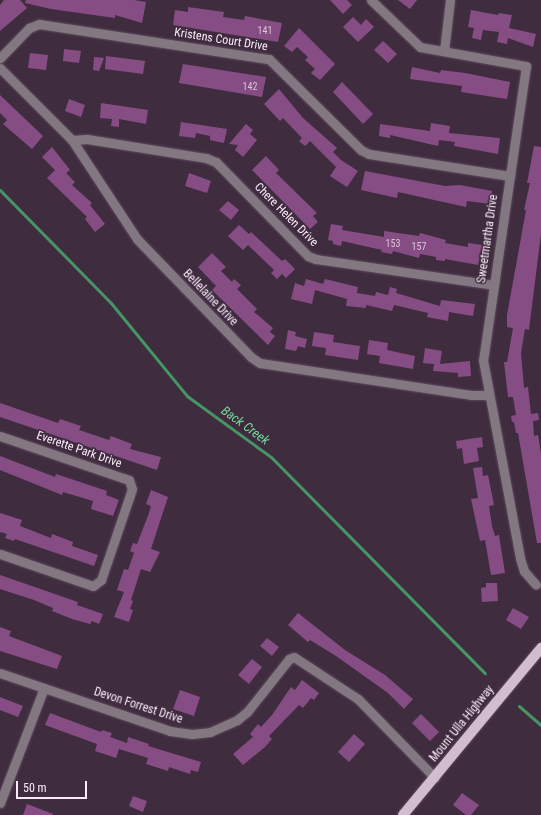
<!DOCTYPE html>
<style>
body{margin:0}
#map{position:relative;width:541px;height:815px;overflow:hidden;background:#402c3f;font-family:"Roboto Condensed",sans-serif}
div>[style]{position:absolute}
.stream>*{height:3px;margin:-1.5px;padding:0 1.5px;transform-origin:1.5px;border-radius:1.5px;background:#459565}
.building>*{inset:0;background:#864d85}
.roads{filter:drop-shadow(0 0 1px #5e4b5d) drop-shadow(0 0 1px #5e4b5d)}
.minor>*{height:9px;margin:-4.5px;padding:0 4.5px;transform-origin:4.5px;border-radius:4.5px;background:#837882}
.major>*{height:10px;margin:-5px;padding:0 5px;transform-origin:5px;border-radius:5px;background:#d1bcd0}
span{translate:-50% -50%;white-space:nowrap;text-align:center;line-height:1.15;-webkit-text-stroke:3px #402c3f;paint-order:stroke}
.number-label{font-size:10px;color:#dcc4db}
.number-label span{-webkit-text-stroke-width:0}
.street-label{font-size:12px;color:#f9ecf8}
.water-label{font-size:13px;color:#72de9b;font-style:italic}
.scale{position:absolute;left:16px;top:781px;width:71px;height:18px;box-sizing:border-box;border:2px solid #f9ecf8;border-top:0;padding-left:5px;font-size:12px;line-height:14px;white-space:nowrap;color:#f9ecf8;-webkit-text-stroke:3px #402c3f;paint-order:stroke}
</style>
<div id="map">
<div class="stream">
<i style="left:0;top:190px;width:158px;rotate:45.5deg"></i>
<i style="left:111px;top:303px;width:120px;rotate:50.7deg"></i>
<i style="left:187px;top:396px;width:104px;rotate:36deg"></i>
<i style="left:271px;top:457px;width:304px;rotate:45.3deg"></i>
<i style="left:519px;top:706px;width:29px;rotate:41deg"></i>
</div>
<div class="building">
<i style="clip-path:polygon(4px 0,20px 0,27px 8px,0 31px,0 5px)"></i>
<i style="clip-path:polygon(26px 0,134px 0,146px 2px,142px 23px,115px 15px,115px 18px,51px 9px,25px 3px)"></i>
<i style="clip-path:polygon(330px 0,347px 0,352px 5px,343px 14px)"></i>
<i style="clip-path:polygon(398px 0,417px 0,410px 9px)"></i>
<i style="clip-path:polygon(188px 7px,224px 12px,223px 17px,244px 20px,245px 16px,282px 23px,278px 42px,173px 25px,175px 10px,188px 12px)"></i>
<i style="clip-path:polygon(471px 10px,498px 15px,499px 13px,512px 15px,509px 28px,536px 34px,533px 47px,508px 38px,507px 44px,497px 42px,499px 32px,483px 30px,481px 40px,472px 38px,474px 28px,468px 27px)"></i>
<i style="clip-path:polygon(353px 17px,361px 25px,366px 19px,374px 27px,358px 42px,343px 27px)"></i>
<i style="clip-path:polygon(299px 28px,335px 64px,320px 80px,311px 73px,315px 69px,305px 60px,308px 57px,297px 47px,292px 52px,284px 46px)"></i>
<i style="clip-path:polygon(383px 41px,397px 54px,388px 63px,374px 50px)"></i>
<i style="clip-path:polygon(64px 49px,81px 51px,79px 63px,63px 61px)"></i>
<i style="clip-path:polygon(30px 53px,48px 55px,46px 70px,28px 68px)"></i>
<i style="clip-path:polygon(106px 56px,145px 61px,143px 74px,105px 69px)"></i>
<i style="clip-path:polygon(94px 57px,104px 58px,99px 71px,93px 70px)"></i>
<i style="clip-path:polygon(183px 64px,266px 77px,262px 97px,179px 83px)"></i>
<i style="clip-path:polygon(412px 67px,440px 73px,441px 70px,465px 73px,510px 82px,507px 99px,461px 92px,462px 86px,410px 79px)"></i>
<i style="clip-path:polygon(342px 82px,373px 114px,363px 124px,333px 92px)"></i>
<i style="clip-path:polygon(279px 89px,303px 118px,337px 148px,333px 152px,341px 160px,358px 171px,347px 187px,330px 176px,336px 167px,310px 141px,305px 146px,299px 141px,302px 138px,283px 118px,280px 121px,264px 104px)"></i>
<i style="clip-path:polygon(0 95px,43px 136px,32px 149px,3px 124px,7px 120px,0 113px)"></i>
<i style="clip-path:polygon(69px 99px,85px 105px,81px 117px,65px 111px)"></i>
<i style="clip-path:polygon(101px 103px,148px 110px,146px 124px,119px 119px,119px 127px,111px 126px,112px 119px,100px 118px)"></i>
<i style="clip-path:polygon(181px 122px,227px 129px,224px 143px,210px 140px,210px 136px,196px 133px,195px 138px,179px 136px)"></i>
<i style="clip-path:polygon(431px 123px,450px 126px,449px 133px,500px 138px,498px 154px,454px 146px,455px 142px,439px 140px,438px 146px,390px 135px,390px 138px,379px 136px,380px 124px,430px 131px)"></i>
<i style="clip-path:polygon(246px 124px,253px 130px,250px 134px,257px 140px,243px 157px,235px 150px,238px 145px,229px 144px)"></i>
<i style="clip-path:polygon(534px 146px,541px 147px,541px 234px,529px 330px,525px 329px,521px 353px,524px 388px,528px 387px,531px 414px,538px 413px,539px 420px,533px 421px,534px 436px,538px 435px,541px 454px,541px 543px,537px 543px,518px 433px,516px 433px,514px 422px,512px 422px,511px 416px,516px 415px,513px 397px,508px 397px,504px 362px,507px 362px,513px 328px,507px 327px,507px 315px,526px 210px,524px 210px,530px 183px,527px 183px)"></i>
<i style="clip-path:polygon(52px 147px,70px 170px,66px 173px,75px 182px,72px 185px,92px 203px,90px 205px,105px 224px,95px 232px,85px 219px,87px 217px,47px 178px,55px 170px,42px 157px)"></i>
<i style="clip-path:polygon(266px 156px,279px 170px,276px 173px,317px 213px,313px 216px,318px 222px,310px 229px,252px 170px)"></i>
<i style="clip-path:polygon(365px 171px,445px 186px,460px 185px,492px 191px,490px 204px,467px 201px,466px 207px,398px 192px,397px 198px,361px 190px)"></i>
<i style="clip-path:polygon(189px 173px,211px 181px,207px 193px,185px 186px)"></i>
<i style="clip-path:polygon(228px 201px,239px 210px,231px 220px,219px 210px)"></i>
<i style="clip-path:polygon(331px 224px,343px 226px,342px 230px,384px 237px,384px 231px,419px 236px,420px 233px,446px 240px,445px 243px,468px 247px,468px 243px,482px 245px,478px 265px,445px 259px,445px 261px,436px 260px,436px 257px,420px 254px,419px 258px,393px 251px,392px 254px,381px 252px,382px 250px,342px 241px,341px 246px,333px 244px,333px 241px,328px 240px)"></i>
<i style="clip-path:polygon(239px 225px,249px 234px,251px 232px,282px 261px,285px 259px,295px 269px,286px 278px,282px 274px,277px 279px,271px 273px,274px 270px,248px 245px,243px 250px,228px 236px)"></i>
<i style="clip-path:polygon(212px 253px,226px 267px,221px 271px,232px 282px,234px 279px,241px 285px,237px 289px,257px 309px,254px 312px,273px 328px,270px 332px,275px 336px,268px 345px,212px 290px,216px 286px,198px 267px)"></i>
<i style="clip-path:polygon(306px 279px,323px 284px,325px 279px,358px 287px,357px 293px,375px 296px,376px 292px,388px 295px,390px 287px,397px 289px,396px 293px,440px 306px,441px 300px,475px 304px,473px 316px,449px 312px,448px 321px,427px 317px,428px 313px,394px 305px,392px 311px,366px 305px,366px 308px,346px 306px,347px 299px,315px 290px,312px 304px,291px 299px,295px 283px,304px 286px)"></i>
<i style="clip-path:polygon(288px 330px,296px 332px,295px 336px,307px 339px,305px 348px,298px 346px,296px 351px,285px 349px)"></i>
<i style="clip-path:polygon(314px 332px,334px 335px,333px 342px,360px 346px,358px 360px,325px 355px,326px 348px,312px 346px)"></i>
<i style="clip-path:polygon(369px 340px,388px 343px,387px 350px,415px 356px,413px 369px,379px 363px,380px 356px,367px 354px)"></i>
<i style="clip-path:polygon(425px 348px,442px 351px,440px 364px,470px 361px,471px 376px,458px 377px,458px 373px,433px 371px,434px 364px,423px 363px)"></i>
<i style="clip-path:polygon(0 403px,58px 423px,60px 419px,81px 426px,79px 430px,109px 440px,111px 436px,132px 444px,130px 449px,161px 457px,157px 470px,0 417px)"></i>
<i style="clip-path:polygon(482px 437px,483px 447px,477px 448px,479px 461px,464px 464px,462px 448px,457px 449px,456px 441px)"></i>
<i style="clip-path:polygon(0 456px,55px 477px,56px 474px,107px 491px,106px 495px,119px 500px,113px 516px,91px 509px,93px 501px,63px 492px,62px 495px,0 470px)"></i>
<i style="clip-path:polygon(482px 467px,483px 476px,488px 475px,494px 505px,489px 506px,492px 526px,495px 536px,499px 535px,505px 573px,491px 575px,485px 540px,480px 541px,471px 499px,478px 498px,473px 468px)"></i>
<i style="clip-path:polygon(151px 490px,168px 497px,151px 549px,160px 552px,150px 572px,141px 569px,131px 600px,133px 601px,130px 609px,133px 610px,129px 622px,114px 617px,124px 592px,117px 590px,124px 569px,128px 570px,134px 553px,130px 551px,133px 543px,137px 544px,149px 513px,151px 506px,146px 504px)"></i>
<i style="clip-path:polygon(0 513px,22px 520px,20px 526px,51px 538px,52px 534px,73px 542px,72px 546px,98px 555px,94px 566px,15px 539px,14px 541px,5px 538px,7px 534px,0 532px)"></i>
<i style="clip-path:polygon(0 575px,78px 602px,77px 605px,103px 614px,99px 624px,92px 621px,90px 624px,72px 619px,52px 611px,53px 608px,34px 600px,0 589px)"></i>
<i style="clip-path:polygon(486px 583px,497px 583px,498px 601px,482px 602px,481px 588px,486px 587px)"></i>
<i style="clip-path:polygon(513px 608px,529px 617px,521px 629px,506px 620px)"></i>
<i style="clip-path:polygon(298px 613px,345px 650px,385px 675px,413px 699px,404px 709px,388px 693px,336px 656px,310px 640px,308px 642px,288px 625px)"></i>
<i style="clip-path:polygon(0 627px,11px 631px,9px 636px,62px 656px,57px 669px,0 651px)"></i>
<i style="clip-path:polygon(267px 638px,279px 647px,272px 656px,260px 646px)"></i>
<i style="clip-path:polygon(252px 659px,262px 667px,249px 684px,238px 675px)"></i>
<i style="clip-path:polygon(302px 680px,319px 693px,314px 700px,311px 698px,303px 708px,299px 705px,269px 736px,272px 739px,265px 747px,243px 765px,233px 754px,253px 737px,250px 734px,258px 724px,261px 727px,272px 715px,291px 687px,295px 690px)"></i>
<i style="clip-path:polygon(180px 690px,200px 697px,194px 716px,173px 709px)"></i>
<i style="clip-path:polygon(0 697px,23px 706px,18px 717px,0 710px)"></i>
<i style="clip-path:polygon(50px 713px,101px 732px,102px 730px,112px 733px,110px 737px,127px 743px,128px 737px,149px 744px,148px 746px,201px 762px,198px 772px,191px 770px,190px 774px,169px 767px,168px 771px,146px 764px,148px 758px,119px 749px,116px 758px,95px 751px,97px 744px,45px 725px)"></i>
<i style="clip-path:polygon(421px 714px,439px 732px,430px 741px,412px 723px)"></i>
<i style="clip-path:polygon(354px 734px,365px 744px,349px 762px,338px 752px)"></i>
<i style="clip-path:polygon(462px 793px,479px 805px,471px 815px,466px 815px,453px 805px)"></i>
<i style="clip-path:polygon(133px 796px,147px 801px,143px 812px,129px 806px)"></i>
<i style="clip-path:polygon(27px 804px,53px 814px,53px 815px,23px 815px)"></i>
</div>
<div class="roads">
<div class="minor">
<i style="left:371px;top:0;width:68px;rotate:43.8deg"></i>
<i style="left:420px;top:47px;width:108px;rotate:10.2deg"></i>
<i style="left:526px;top:66px;width:297px;rotate:98.3deg"></i>
<i style="left:483px;top:360px;width:201px;rotate:79.4deg"></i>
<i style="left:520px;top:558px;width:14px;rotate:73deg"></i>
<i style="left:524px;top:571px;width:18px;rotate:49deg"></i>
<i style="left:444px;top:51px;width:51px;rotate:-83.3deg"></i>
<i style="left:0;top:58px;width:42px;rotate:-46deg"></i>
<i style="left:29px;top:28px;width:11px;rotate:-22deg"></i>
<i style="left:39px;top:24px;width:233px;rotate:8.7deg"></i>
<i style="left:269px;top:59px;width:129px;rotate:44.7deg"></i>
<i style="left:361px;top:150px;width:9px;rotate:27deg"></i>
<i style="left:369px;top:154px;width:143px;rotate:8.9deg"></i>
<i style="left:0;top:68px;width:102px;rotate:45deg"></i>
<i style="left:72px;top:140px;width:118px;rotate:56.7deg"></i>
<i style="left:137px;top:239px;width:164px;rotate:46deg"></i>
<i style="left:251px;top:357px;width:11px;rotate:34deg"></i>
<i style="left:260px;top:363px;width:213px;rotate:8.6deg"></i>
<i style="left:471px;top:395px;width:18px"></i>
<i style="left:72px;top:140px;width:15px;rotate:-4deg"></i>
<i style="left:87px;top:139px;width:121px;rotate:9.1deg"></i>
<i style="left:206px;top:158px;width:11px;rotate:22deg"></i>
<i style="left:216px;top:162px;width:132px;rotate:45.6deg"></i>
<i style="left:308px;top:256px;width:9px;rotate:21deg"></i>
<i style="left:316px;top:259px;width:180px;rotate:8.3deg"></i>
<i style="left:0;top:436px;width:130px;rotate:18.9deg"></i>
<i style="left:123px;top:478px;width:6px;rotate:18deg"></i>
<i style="left:129px;top:480px;width:9px;rotate:72deg"></i>
<i style="left:132px;top:489px;width:96px;rotate:108.8deg"></i>
<i style="left:101px;top:580px;width:10px;rotate:143deg"></i>
<i style="left:93px;top:586px;width:98px;rotate:-161deg"></i>
<i style="left:0;top:673px;width:180px;rotate:18.8deg"></i>
<i style="left:170px;top:731px;width:22px;rotate:8deg"></i>
<i style="left:192px;top:734px;width:18px;rotate:-6deg"></i>
<i style="left:210px;top:732px;width:30px;rotate:-24deg"></i>
<i style="left:237px;top:720px;width:13px;rotate:-39deg"></i>
<i style="left:247px;top:712px;width:68px;rotate:-51.6deg"></i>
<i style="left:289px;top:659px;width:5px;rotate:-22deg"></i>
<i style="left:294px;top:657px;width:77px;rotate:33.3deg"></i>
<i style="left:358px;top:699px;width:110px;rotate:45.7deg"></i>
<i style="left:0;top:803px;width:123px;rotate:-69.1deg"></i>
</div>
<div class="major">
<i style="left:403px;top:815px;width:217px;rotate:-50.4deg"></i>
</div>
</div>
<div class="number-label">
<span style="left:265px;top:31px">141</span>
<span style="left:250px;top:87px">142</span>
<span style="left:393px;top:244px">153</span>
<span style="left:419px;top:247px">157</span>
</div>
<div class="street-label">
<span style="left:221px;top:40px;rotate:9deg">Kristens Court Drive</span>
<span style="left:286px;top:215px;rotate:45deg">Chere Helen Drive</span>
<span style="left:488px;top:239px;rotate:-82deg">Sweetmartha Drive</span>
<span style="left:210px;top:298px;rotate:46deg">Bellelaine Drive</span>
<span style="left:79px;top:450px;rotate:19deg">Everette Park Drive</span>
<span style="left:138px;top:706px;rotate:18deg">Devon Forrest Drive</span>
<span style="left:462px;top:724px;rotate:-51deg">Mount Ulla Highway</span>
</div>
<div class="water-label">
<span style="left:245px;top:426px;rotate:36deg">Back Creek</span>
</div>
<div class="scale">50 m</div>
</div>
